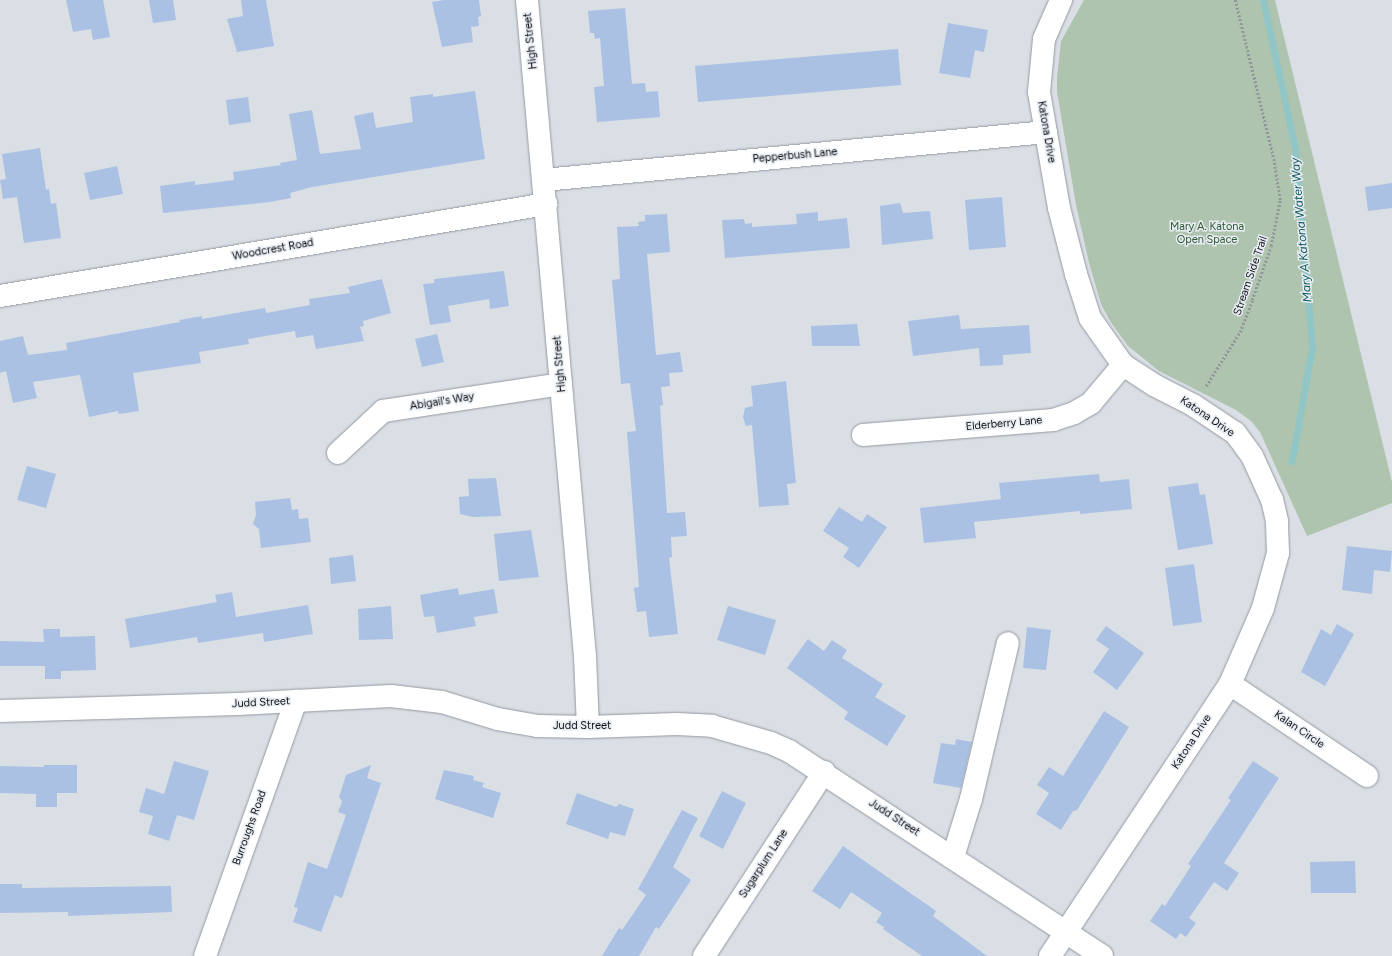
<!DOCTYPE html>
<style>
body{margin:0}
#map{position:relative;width:1392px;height:956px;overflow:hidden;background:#dadfe6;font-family:Figtree,sans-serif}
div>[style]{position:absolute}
.green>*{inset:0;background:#aec4af}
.stream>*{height:7px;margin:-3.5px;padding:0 3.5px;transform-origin:3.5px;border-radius:3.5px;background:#92c6c6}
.building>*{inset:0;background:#aac1e3}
.path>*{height:2.5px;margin-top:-1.25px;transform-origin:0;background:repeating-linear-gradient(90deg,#93979c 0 2px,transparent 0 4px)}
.roads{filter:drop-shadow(0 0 1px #9599a0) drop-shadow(0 0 1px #9599a0)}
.minor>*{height:22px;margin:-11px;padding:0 11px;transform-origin:11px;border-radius:11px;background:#fff}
span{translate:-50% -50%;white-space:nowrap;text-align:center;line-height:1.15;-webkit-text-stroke:3px #e7ecf3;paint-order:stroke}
.street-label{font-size:11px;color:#0e1012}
.park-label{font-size:11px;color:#2b5930}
.water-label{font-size:12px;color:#145c5d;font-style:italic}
</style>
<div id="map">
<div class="green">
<i style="clip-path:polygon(1084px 0,1275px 0,1392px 482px,1392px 503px,1307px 536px,1260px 432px,1251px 421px,1236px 410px,1159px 371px,1128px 346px,1110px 321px,1101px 304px,1089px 263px,1076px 205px,1057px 92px,1057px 77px,1061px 41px)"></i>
</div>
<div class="stream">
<i style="left:1263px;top:0;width:151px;rotate:77.8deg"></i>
<i style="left:1295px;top:148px;width:200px;rotate:85.1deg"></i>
<i style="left:1312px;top:347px;width:116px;rotate:100deg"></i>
</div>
<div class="building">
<i style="clip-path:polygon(66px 0,103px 0,110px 37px,93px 40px,91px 29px,73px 32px)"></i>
<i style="clip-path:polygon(149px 0,173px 0,176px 20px,153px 23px)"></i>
<i style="clip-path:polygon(241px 0,266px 0,274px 46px,237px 52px,227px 19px,243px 16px)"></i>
<i style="clip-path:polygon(444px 0,479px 0,481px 16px,478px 17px,479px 26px,471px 27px,473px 42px,442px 47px,432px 2px)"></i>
<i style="clip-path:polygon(625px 8px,632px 84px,645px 83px,646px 92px,658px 91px,660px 117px,597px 122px,594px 87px,604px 86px,600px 38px,595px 39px,594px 33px,590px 33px,588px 11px)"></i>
<i style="clip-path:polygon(948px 23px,988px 30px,984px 52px,975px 50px,970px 78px,939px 73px)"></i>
<i style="clip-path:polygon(898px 49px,901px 85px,698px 102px,695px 66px)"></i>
<i style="clip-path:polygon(475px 91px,485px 159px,312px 187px,290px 193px,291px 198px,270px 202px,163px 213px,160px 186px,195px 181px,195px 185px,234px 180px,233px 172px,281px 165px,280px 163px,297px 160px,289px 114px,312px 110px,320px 154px,361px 149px,354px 116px,373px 112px,376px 128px,413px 122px,410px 97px,433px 94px,433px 97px)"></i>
<i style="clip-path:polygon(248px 97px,251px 122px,229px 125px,226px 100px)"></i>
<i style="clip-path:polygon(40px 148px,46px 190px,49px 189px,51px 204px,56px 203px,61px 238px,24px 243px,17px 197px,3px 199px,0 180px,6px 179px,2px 154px)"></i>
<i style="clip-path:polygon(117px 166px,123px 194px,90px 200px,84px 173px)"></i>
<i style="clip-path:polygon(1392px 183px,1392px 208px,1368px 211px,1365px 187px)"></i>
<i style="clip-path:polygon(1002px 197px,1006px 247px,969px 250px,965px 200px)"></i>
<i style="clip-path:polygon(900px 203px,903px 213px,930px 211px,933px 239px,882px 245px,880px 206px)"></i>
<i style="clip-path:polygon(818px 212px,818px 221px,847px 218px,850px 248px,725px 258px,722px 220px,744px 219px,745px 224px,752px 223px,752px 227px,797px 224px,796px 214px)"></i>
<i style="clip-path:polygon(667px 214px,670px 252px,647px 254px,656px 355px,680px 352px,683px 372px,669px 373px,670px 386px,661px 387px,663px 405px,660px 406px,667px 513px,685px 512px,687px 536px,671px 537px,672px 557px,669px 558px,678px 634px,649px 637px,646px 611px,637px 612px,634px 588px,639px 587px,627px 432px,636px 431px,630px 383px,621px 384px,612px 280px,620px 279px,617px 227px,639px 226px,638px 222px,645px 221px,645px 215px)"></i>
<i style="clip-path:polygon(504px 271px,509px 306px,490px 309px,489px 299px,448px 306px,451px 322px,430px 325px,423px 284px,434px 283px,434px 279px)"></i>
<i style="clip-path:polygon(382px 279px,391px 313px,363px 321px,364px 326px,360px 327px,364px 341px,316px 349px,313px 335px,296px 338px,295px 331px,248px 339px,249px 344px,199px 352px,201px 363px,133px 373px,139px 411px,119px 414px,118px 411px,89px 417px,80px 375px,33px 382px,37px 398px,13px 403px,6px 371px,0 373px,0 341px,23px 336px,28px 355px,67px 350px,66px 343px,180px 322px,179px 320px,202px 316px,202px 319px,265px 308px,266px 313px,310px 305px,309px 299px,350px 293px,348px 287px)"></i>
<i style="clip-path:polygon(959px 315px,961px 329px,1029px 325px,1031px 353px,1003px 355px,1003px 365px,980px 366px,979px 348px,913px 356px,908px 321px)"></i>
<i style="clip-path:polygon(857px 324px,860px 346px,812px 346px,811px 326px)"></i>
<i style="clip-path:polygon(437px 334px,444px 362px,422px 367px,415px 339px)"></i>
<i style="clip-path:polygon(786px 381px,796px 483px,787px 484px,789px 505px,759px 507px,752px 425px,746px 426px,743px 417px,745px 408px,753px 406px,751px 386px)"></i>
<i style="clip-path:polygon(27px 466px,56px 474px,46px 508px,17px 500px)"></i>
<i style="clip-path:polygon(1099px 474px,1100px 482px,1129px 479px,1132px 509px,1080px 514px,1080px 511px,974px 522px,976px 538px,924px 543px,920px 508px,1001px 499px,999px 483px)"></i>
<i style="clip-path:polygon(496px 478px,501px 516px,473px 517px,460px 514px,459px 497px,469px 496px,468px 479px)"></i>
<i style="clip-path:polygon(1198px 483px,1200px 495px,1205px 494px,1213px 544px,1178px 550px,1168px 487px)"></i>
<i style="clip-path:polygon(290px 498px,292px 510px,298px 509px,299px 519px,308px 518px,311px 542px,261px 548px,259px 529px,253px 524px,256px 515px,255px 502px)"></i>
<i style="clip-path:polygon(839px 507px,862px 522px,867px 514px,887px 527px,859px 568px,843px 557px,849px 548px,823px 531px)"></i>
<i style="clip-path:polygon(531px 530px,539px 577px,499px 581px,494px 534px)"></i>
<i style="clip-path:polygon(1347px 546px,1392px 551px,1390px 572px,1374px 570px,1372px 594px,1342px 590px)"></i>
<i style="clip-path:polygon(353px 555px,356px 581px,331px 584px,329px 558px)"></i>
<i style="clip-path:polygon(1194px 564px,1202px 622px,1173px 626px,1165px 568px)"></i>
<i style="clip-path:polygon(458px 588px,459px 595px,494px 589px,498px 613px,474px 617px,476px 626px,437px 633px,434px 616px,424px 617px,420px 595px)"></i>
<i style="clip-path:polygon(232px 592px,236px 617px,308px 605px,313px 634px,264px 642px,263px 633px,198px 643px,197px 637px,130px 648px,125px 619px,217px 602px,215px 595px)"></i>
<i style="clip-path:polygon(391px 606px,393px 639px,359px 640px,358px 609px)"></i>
<i style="clip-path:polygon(728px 606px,776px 620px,765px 655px,717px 640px)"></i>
<i style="clip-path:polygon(1337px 624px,1354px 634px,1325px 686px,1301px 672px,1321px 629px,1331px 635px)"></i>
<i style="clip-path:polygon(1106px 626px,1144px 653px,1117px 690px,1093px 672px,1109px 649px,1096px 640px)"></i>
<i style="clip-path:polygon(1027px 627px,1051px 630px,1046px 670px,1023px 668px)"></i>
<i style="clip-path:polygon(43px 629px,60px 629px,60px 637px,95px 636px,96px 670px,61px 671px,61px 679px,45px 679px,45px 666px,0 666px,0 641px,44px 642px)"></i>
<i style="clip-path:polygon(808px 639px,824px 651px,832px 640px,847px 650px,842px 658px,883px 684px,875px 697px,906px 716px,887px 746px,844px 719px,848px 712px,787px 668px)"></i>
<i style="clip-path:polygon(1104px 711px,1129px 727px,1077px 810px,1073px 811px,1061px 830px,1036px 814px,1049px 793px,1037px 785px,1049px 767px,1063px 776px)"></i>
<i style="clip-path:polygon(956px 739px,972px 742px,961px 788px,933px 783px,941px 743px,955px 745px)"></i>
<i style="clip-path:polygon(174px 761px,209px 771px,194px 820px,177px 815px,169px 841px,148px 834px,153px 816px,139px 812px,146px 788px,164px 794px)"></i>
<i style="clip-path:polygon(1253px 761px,1279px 778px,1224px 863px,1239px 873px,1227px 891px,1214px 882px,1189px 918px,1196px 923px,1186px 937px,1180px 933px,1176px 939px,1150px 921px,1162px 904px,1165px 906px,1191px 866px,1188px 864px,1231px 800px,1228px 798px)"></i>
<i style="clip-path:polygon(44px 765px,77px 765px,77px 793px,57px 793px,57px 807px,36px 807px,36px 794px,0 793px,0 766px,44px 767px)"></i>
<i style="clip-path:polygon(371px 765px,367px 778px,381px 783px,342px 898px,335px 895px,321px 932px,293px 922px,298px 908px,294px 907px,308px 862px,327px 869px,346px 815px,338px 812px,342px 802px,339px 797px,346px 775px)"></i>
<i style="clip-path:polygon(444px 770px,474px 776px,473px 780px,484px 783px,482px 787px,501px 793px,493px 818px,435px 799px)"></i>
<i style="clip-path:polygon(722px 791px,746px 803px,723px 849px,699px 836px)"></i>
<i style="clip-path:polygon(577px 793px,616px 807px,619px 804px,634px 809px,625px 836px,610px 832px,608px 839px,566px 824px)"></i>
<i style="clip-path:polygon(682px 810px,698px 818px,673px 867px,691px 880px,659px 929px,656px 927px,639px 956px,602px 956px,619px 928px,622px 930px,646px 895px,638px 889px)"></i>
<i style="clip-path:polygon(843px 846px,936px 911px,933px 916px,987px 956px,922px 956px,883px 929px,884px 927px,876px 922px,882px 913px,851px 892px,840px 909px,812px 891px)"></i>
<i style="clip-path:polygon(1355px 861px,1356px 893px,1311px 893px,1310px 862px)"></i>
<i style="clip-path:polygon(0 884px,22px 884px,22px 888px,171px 886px,172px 912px,68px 916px,68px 912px,0 913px)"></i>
</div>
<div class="path">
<i style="left:1206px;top:386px;width:64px;rotate:-57.8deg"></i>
<i style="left:1240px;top:332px;width:34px;rotate:-69deg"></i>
<i style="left:1252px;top:300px;width:57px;rotate:-70.6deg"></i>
<i style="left:1271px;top:246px;width:47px;rotate:-78.9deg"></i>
<i style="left:1280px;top:200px;width:39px;rotate:-99deg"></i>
<i style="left:1274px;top:161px;width:166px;rotate:-103.6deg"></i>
</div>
<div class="roads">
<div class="minor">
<i style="left:527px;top:0;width:659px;rotate:84.95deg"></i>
<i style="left:585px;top:656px;width:71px;rotate:87.6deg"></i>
<i style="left:544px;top:180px;width:504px;rotate:-5.46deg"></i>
<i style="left:0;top:296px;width:554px;rotate:-9.56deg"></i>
<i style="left:863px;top:435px;width:191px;rotate:-4.5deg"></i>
<i style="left:1053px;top:420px;width:22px;rotate:-18deg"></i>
<i style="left:1074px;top:413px;width:20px;rotate:-30deg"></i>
<i style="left:1091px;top:403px;width:50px;rotate:-49.9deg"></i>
<i style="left:338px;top:453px;width:62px;rotate:-43deg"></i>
<i style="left:383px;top:411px;width:180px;rotate:-8.6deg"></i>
<i style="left:1230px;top:684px;width:165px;rotate:33.9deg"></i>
<i style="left:0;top:711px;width:238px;rotate:-1.7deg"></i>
<i style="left:238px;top:704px;width:153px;rotate:-3deg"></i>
<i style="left:391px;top:696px;width:51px;rotate:6.7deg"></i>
<i style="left:442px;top:702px;width:59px;rotate:16.9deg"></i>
<i style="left:498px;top:719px;width:41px;rotate:9.9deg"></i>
<i style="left:538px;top:726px;width:50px;rotate:1.1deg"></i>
<i style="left:588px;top:727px;width:89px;rotate:-1.9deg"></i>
<i style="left:677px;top:724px;width:35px;rotate:3deg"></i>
<i style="left:712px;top:726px;width:61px;rotate:16.1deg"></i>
<i style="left:771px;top:743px;width:20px;rotate:24deg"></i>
<i style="left:789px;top:751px;width:374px;rotate:33.2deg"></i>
<i style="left:953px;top:857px;width:61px;rotate:-72.8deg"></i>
<i style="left:971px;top:799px;width:160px;rotate:-76.7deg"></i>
<i style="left:205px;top:956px;width:271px;rotate:-70.4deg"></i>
<i style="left:704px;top:956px;width:220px;rotate:-56.9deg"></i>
<i style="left:1050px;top:956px;width:326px;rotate:-56.5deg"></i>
<i style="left:1230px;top:684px;width:83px;rotate:-66.5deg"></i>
<i style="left:1263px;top:608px;width:57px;rotate:-74.7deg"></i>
<i style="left:1278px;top:553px;width:32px;rotate:-92deg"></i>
<i style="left:1277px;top:521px;width:22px;rotate:-103deg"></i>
<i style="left:1272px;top:500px;width:48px;rotate:-114.4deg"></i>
<i style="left:1252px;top:456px;width:29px;rotate:-126deg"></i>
<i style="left:1235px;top:433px;width:50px;rotate:-146.3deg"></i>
<i style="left:1193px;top:405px;width:44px;rotate:-152.9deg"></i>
<i style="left:1154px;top:385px;width:37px;rotate:-147deg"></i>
<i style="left:1123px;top:365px;width:57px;rotate:-125.1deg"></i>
<i style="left:1090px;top:318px;width:46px;rotate:-107.7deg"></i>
<i style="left:1076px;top:274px;width:68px;rotate:-104.4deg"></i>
<i style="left:1059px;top:208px;width:118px;rotate:-99.8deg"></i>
<i style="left:1039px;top:92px;width:53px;rotate:-84.6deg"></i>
<i style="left:1044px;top:39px;width:43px;rotate:-66.4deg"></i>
</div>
</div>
<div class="street-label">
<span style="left:531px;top:41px;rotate:-96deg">High Street</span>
<span style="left:1046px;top:132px;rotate:80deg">Katona Drive</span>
<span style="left:795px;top:156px;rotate:-5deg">Pepperbush Lane</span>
<span style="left:273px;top:250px;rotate:-10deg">Woodcrest Road</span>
<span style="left:1251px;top:276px;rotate:-71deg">Stream Side Trail</span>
<span style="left:560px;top:364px;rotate:-95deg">High Street</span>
<span style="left:442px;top:402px;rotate:-9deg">Abigail's Way</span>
<span style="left:1207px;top:417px;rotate:34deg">Katona Drive</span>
<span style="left:1004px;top:424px;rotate:-5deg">Elderberry Lane</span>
<span style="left:261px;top:703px;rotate:-3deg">Judd Street</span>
<span style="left:582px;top:726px">Judd Street</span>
<span style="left:1299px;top:730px;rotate:34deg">Kalan Circle</span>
<span style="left:1192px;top:742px;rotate:-57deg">Katona Drive</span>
<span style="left:894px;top:818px;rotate:33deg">Judd Street</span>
<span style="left:250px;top:828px;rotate:-70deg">Burroughs Road</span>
<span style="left:764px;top:864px;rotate:-57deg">Sugarplum Lane</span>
</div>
<div class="park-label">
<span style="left:1207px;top:234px">Mary A. Katona<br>Open Space</span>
</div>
<div class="water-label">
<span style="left:1302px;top:230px;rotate:-95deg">Mary A Katona Water Way</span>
</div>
</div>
